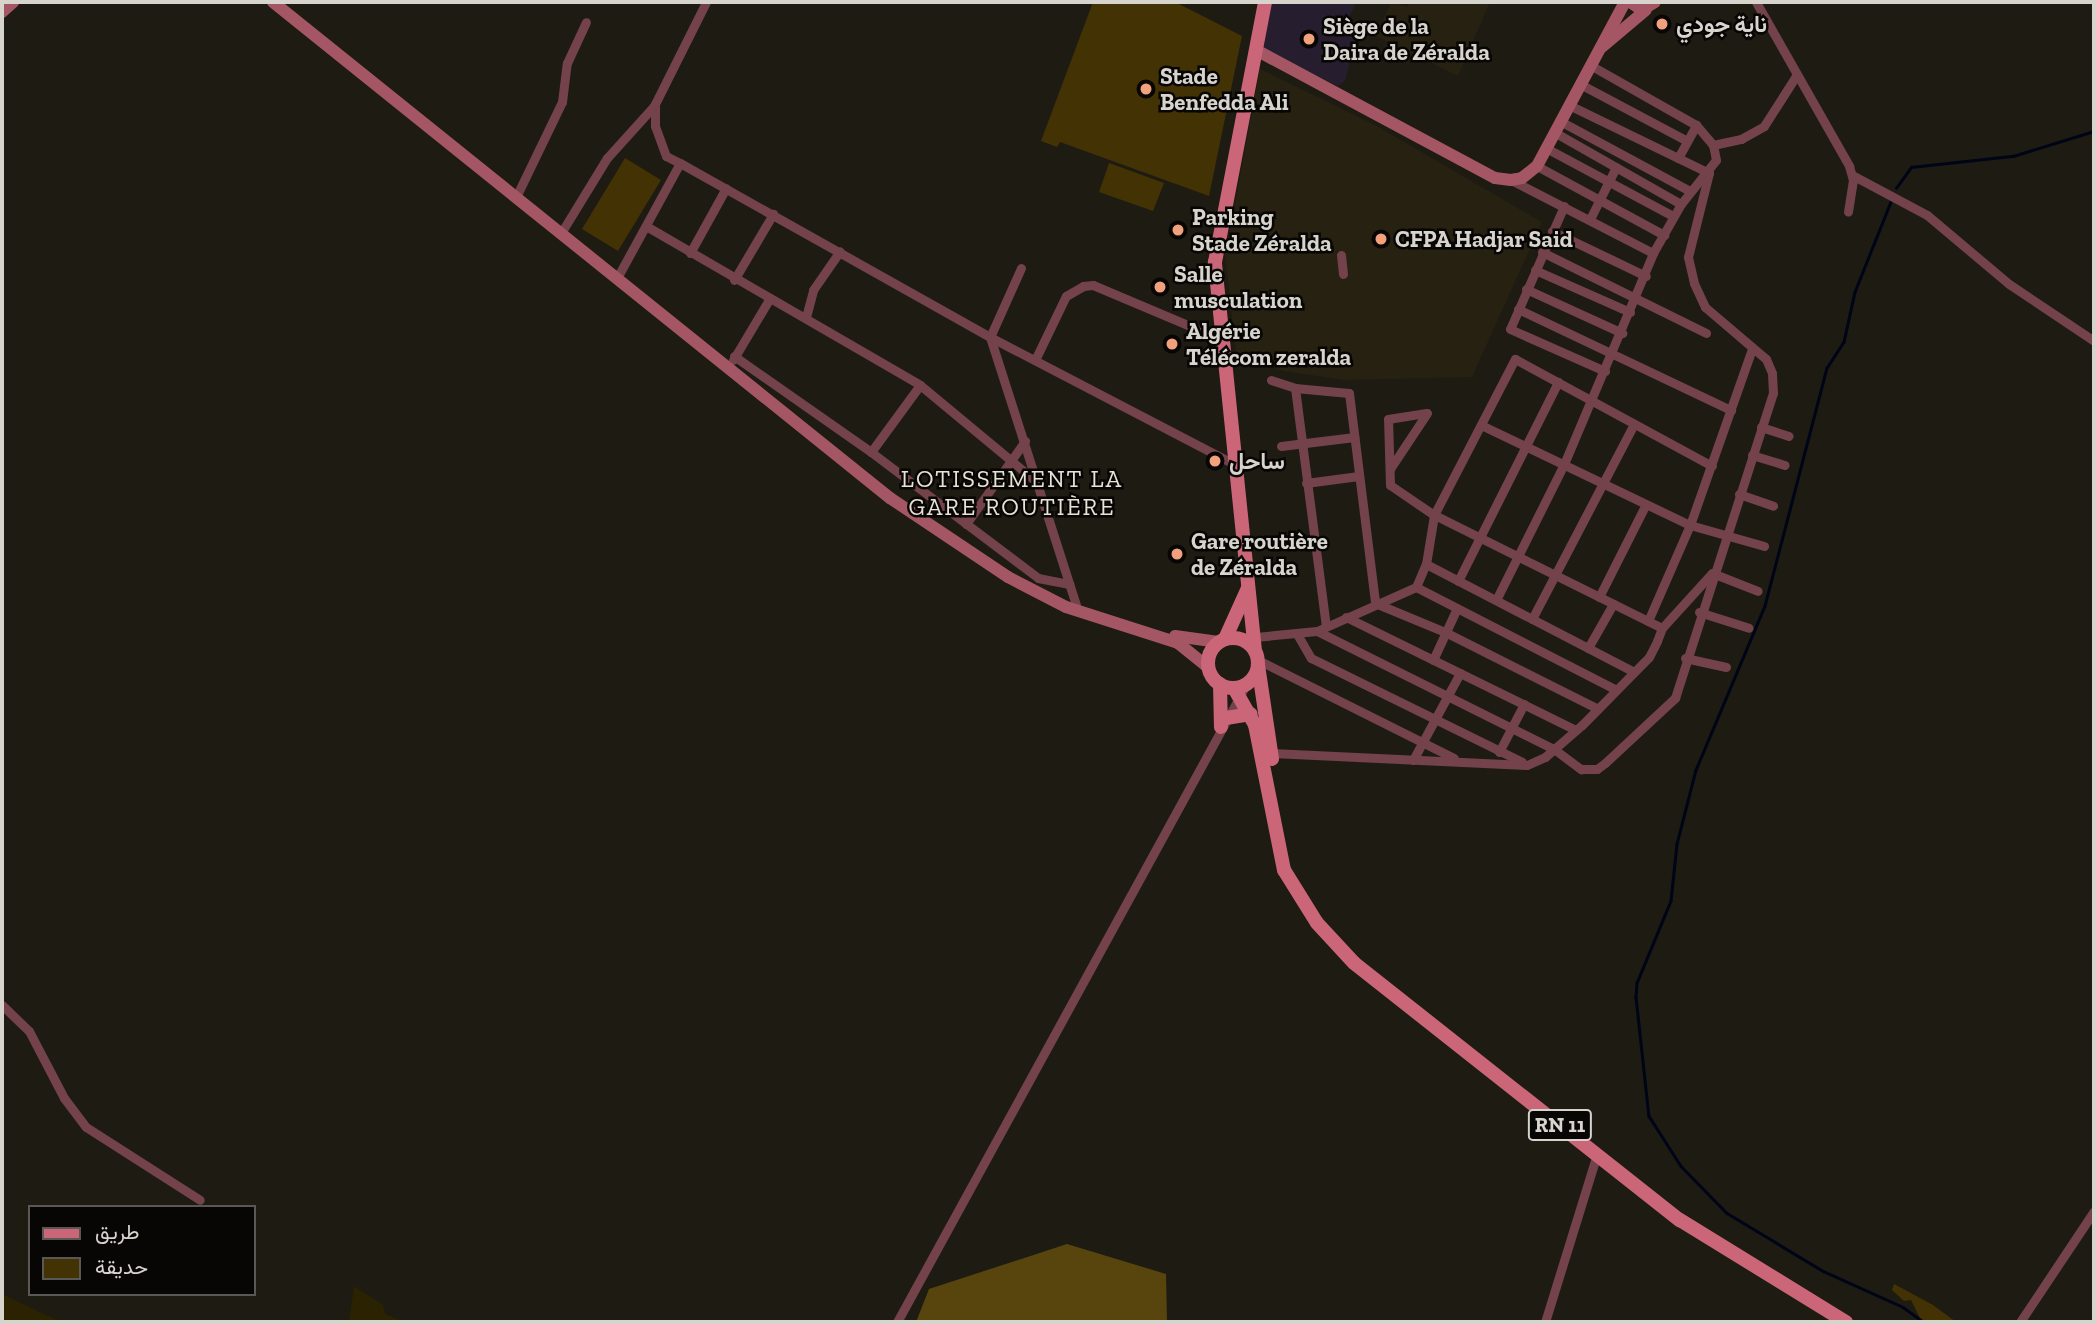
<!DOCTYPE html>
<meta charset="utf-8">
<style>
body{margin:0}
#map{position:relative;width:2096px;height:1324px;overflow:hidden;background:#1e1b12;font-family:"Zilla Slab",Vazirmatn,serif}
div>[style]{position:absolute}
.commercial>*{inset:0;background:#261e2e}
.built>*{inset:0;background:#272112}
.green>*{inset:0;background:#423204}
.forest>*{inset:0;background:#58450e}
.sand>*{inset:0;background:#2a2201}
.stream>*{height:2.5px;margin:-1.25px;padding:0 1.25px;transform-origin:1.25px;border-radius:1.25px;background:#000417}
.street>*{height:9px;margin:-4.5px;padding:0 4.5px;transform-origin:4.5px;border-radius:4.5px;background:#73424a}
.secondary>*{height:12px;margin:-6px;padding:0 6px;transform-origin:6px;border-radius:6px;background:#a55664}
.primary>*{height:14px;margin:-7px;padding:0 7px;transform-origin:7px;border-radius:7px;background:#cb6678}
.primary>.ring{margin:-7px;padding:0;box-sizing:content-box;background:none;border:14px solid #cb6678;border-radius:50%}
.dots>*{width:19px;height:19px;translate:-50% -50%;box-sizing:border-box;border:4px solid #070604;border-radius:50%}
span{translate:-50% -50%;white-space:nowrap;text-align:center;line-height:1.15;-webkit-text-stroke:5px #070604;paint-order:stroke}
.shield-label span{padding:2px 5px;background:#070604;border:2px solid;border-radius:5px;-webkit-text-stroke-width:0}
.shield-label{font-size:21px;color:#d7d4ce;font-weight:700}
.poi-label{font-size:23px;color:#d7d4ce;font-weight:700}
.left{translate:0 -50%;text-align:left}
.neighbourhood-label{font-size:24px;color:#e7e2d6;letter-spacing:2px}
.frame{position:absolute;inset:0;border:4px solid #d7d4ce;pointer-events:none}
.legend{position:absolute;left:28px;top:1205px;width:228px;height:91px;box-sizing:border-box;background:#070604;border:2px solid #5a5855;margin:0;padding:9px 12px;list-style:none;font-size:21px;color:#d7d4ce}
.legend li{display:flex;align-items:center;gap:14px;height:35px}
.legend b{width:35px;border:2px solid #5a5855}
</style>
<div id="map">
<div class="commercial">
<i style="clip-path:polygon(1271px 2px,1356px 2px,1346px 25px,1358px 30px,1345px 81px,1338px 86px,1261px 48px)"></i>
</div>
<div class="built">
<i style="clip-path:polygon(1391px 2px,1407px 7px,1409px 2px,1490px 2px,1458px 76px,1376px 36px)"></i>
<i style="clip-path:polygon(1260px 69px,1375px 125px,1542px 222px,1472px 377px,1344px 380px,1283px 371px,1236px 352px,1225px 255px)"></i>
</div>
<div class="green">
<i style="clip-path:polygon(1093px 2px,1175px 2px,1242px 36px,1209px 196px,1060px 142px,1057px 147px,1041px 141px)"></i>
<i style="clip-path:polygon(625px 158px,661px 180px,618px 251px,582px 229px)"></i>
<i style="clip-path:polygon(1109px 163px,1164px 183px,1153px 211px,1099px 192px)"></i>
<i style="clip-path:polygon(1894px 1284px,1933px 1305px,1956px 1322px,1922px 1322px,1911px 1300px,1904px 1301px,1892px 1290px)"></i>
</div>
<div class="forest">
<i style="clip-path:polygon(1067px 1244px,1166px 1274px,1167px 1322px,916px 1322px,929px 1289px)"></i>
</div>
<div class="sand">
<i style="clip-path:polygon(354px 1286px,383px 1305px,385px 1314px,405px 1322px,349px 1322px)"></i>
<i style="clip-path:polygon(2px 1294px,61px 1322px,2px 1322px)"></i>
</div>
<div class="stream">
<i style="left:1896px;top:188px;width:26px;rotate:-54deg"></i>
<i style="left:1911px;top:167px;width:103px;rotate:-6.2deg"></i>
<i style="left:2013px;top:156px;width:85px;rotate:-17.2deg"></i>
<i style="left:1891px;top:202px;width:97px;rotate:111.8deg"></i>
<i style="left:1855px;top:292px;width:51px;rotate:102.4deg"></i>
<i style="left:1844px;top:342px;width:31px;rotate:123deg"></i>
<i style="left:1827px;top:368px;width:246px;rotate:104.6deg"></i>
<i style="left:1765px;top:606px;width:178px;rotate:112.8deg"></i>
<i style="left:1696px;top:770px;width:76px;rotate:104.4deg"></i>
<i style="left:1677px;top:844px;width:57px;rotate:96deg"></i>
<i style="left:1671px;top:901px;width:89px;rotate:112.5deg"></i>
<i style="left:1637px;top:983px;width:14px;rotate:94deg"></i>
<i style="left:1636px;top:997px;width:120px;rotate:83.8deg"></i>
<i style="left:1649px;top:1116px;width:59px;rotate:57.4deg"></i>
<i style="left:1681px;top:1166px;width:66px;rotate:45.6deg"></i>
<i style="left:1727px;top:1213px;width:112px;rotate:31.1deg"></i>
<i style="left:1823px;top:1271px;width:88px;rotate:24.2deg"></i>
<i style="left:1903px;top:1307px;width:26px;rotate:36deg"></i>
</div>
<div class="street">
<i style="left:1756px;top:2px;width:189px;rotate:60.4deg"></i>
<i style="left:1849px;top:166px;width:15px;rotate:74deg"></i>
<i style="left:1853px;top:180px;width:32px;rotate:99deg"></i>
<i style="left:1580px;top:84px;width:121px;rotate:28deg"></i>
<i style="left:655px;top:104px;width:22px;rotate:90deg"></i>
<i style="left:655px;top:126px;width:32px;rotate:70deg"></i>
<i style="left:666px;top:156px;width:16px;rotate:27deg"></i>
<i style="left:1560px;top:121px;width:148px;rotate:28.3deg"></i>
<i style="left:1554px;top:132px;width:146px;rotate:29.6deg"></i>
<i style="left:1713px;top:145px;width:29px;rotate:-12deg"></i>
<i style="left:1741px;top:139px;width:26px;rotate:-29deg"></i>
<i style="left:1764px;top:126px;width:59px;rotate:-57.4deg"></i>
<i style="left:1546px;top:148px;width:144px;rotate:28.2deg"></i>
<i style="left:1678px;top:158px;width:38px;rotate:-61deg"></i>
<i style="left:1537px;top:166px;width:145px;rotate:28.5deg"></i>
<i style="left:1852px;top:175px;width:85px;rotate:28.1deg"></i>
<i style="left:1927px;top:215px;width:107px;rotate:40.1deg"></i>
<i style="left:2009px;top:284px;width:102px;rotate:33.8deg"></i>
<i style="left:1511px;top:180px;width:160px;rotate:27.2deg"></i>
<i style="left:516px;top:197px;width:106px;rotate:-64.2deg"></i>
<i style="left:562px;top:102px;width:39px;rotate:-83deg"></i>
<i style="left:567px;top:63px;width:45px;rotate:-65.1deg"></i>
<i style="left:1564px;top:206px;width:134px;rotate:113.7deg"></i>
<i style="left:1510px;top:329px;width:104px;rotate:23.9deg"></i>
<i style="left:1590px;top:219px;width:58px;rotate:-63.4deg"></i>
<i style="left:646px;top:226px;width:317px;rotate:30.1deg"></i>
<i style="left:920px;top:385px;width:153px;rotate:39.7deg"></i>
<i style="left:1552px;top:231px;width:104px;rotate:25.6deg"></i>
<i style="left:561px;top:233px;width:88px;rotate:-58.5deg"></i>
<i style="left:607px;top:158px;width:70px;rotate:-47.9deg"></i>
<i style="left:654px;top:106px;width:116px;rotate:-63.4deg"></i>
<i style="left:1542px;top:252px;width:183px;rotate:26.3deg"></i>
<i style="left:690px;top:253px;width:74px;rotate:-61deg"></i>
<i style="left:1341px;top:255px;width:19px;rotate:84deg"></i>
<i style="left:1021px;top:268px;width:76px;rotate:114.2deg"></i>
<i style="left:990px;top:337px;width:281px;rotate:72.2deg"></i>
<i style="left:1535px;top:270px;width:104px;rotate:23.9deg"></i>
<i style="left:617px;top:278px;width:131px;rotate:-61.3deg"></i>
<i style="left:680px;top:163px;width:355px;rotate:29.3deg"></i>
<i style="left:990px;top:337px;width:275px;rotate:27.5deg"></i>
<i style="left:734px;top:280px;width:77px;rotate:-59.4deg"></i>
<i style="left:1526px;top:289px;width:106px;rotate:24.6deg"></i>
<i style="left:1518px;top:309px;width:236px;rotate:25.4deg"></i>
<i style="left:806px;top:317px;width:28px;rotate:-75deg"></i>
<i style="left:813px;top:290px;width:47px;rotate:-55.3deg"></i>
<i style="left:734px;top:356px;width:167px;rotate:35deg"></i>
<i style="left:871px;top:452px;width:209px;rotate:37deg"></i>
<i style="left:1038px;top:578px;width:32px;rotate:11deg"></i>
<i style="left:733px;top:360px;width:72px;rotate:-59.2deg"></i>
<i style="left:1035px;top:360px;width:71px;rotate:-64.2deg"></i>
<i style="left:1066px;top:296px;width:20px;rotate:-30deg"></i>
<i style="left:1083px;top:286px;width:10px;rotate:-6deg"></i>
<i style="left:1093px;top:285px;width:141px;rotate:22.9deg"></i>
<i style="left:1271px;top:380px;width:25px;rotate:18deg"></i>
<i style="left:1295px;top:388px;width:54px;rotate:5.3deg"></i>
<i style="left:1349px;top:393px;width:212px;rotate:82.9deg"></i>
<i style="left:1375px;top:603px;width:76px;rotate:22.5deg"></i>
<i style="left:1445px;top:632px;width:171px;rotate:26.7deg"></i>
<i style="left:1295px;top:388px;width:240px;rotate:82.6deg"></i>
<i style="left:1481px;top:425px;width:232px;rotate:25.6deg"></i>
<i style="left:1690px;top:525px;width:77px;rotate:15.8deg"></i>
<i style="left:1761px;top:427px;width:29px;rotate:18deg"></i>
<i style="left:1281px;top:446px;width:74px;rotate:-7deg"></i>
<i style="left:871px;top:452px;width:83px;rotate:-53.8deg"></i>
<i style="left:1752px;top:455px;width:34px;rotate:17deg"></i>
<i style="left:1306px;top:483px;width:53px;rotate:-7.5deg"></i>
<i style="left:1739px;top:494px;width:36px;rotate:19deg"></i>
<i style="left:966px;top:524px;width:102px;rotate:-54.6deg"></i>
<i style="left:1426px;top:564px;width:234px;rotate:27.4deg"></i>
<i style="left:1458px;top:581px;width:223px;rotate:-63.3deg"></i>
<i style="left:1416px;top:587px;width:225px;rotate:27.2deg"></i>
<i style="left:1599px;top:597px;width:104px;rotate:-63.2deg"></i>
<i style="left:1496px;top:600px;width:152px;rotate:-63.4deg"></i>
<i style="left:1564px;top:464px;width:229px;rotate:-67.1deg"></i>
<i style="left:1653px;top:253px;width:56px;rotate:-60.3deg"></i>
<i style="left:1681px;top:204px;width:56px;rotate:-51.5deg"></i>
<i style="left:1716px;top:160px;width:15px;rotate:-101deg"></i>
<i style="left:1713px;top:145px;width:26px;rotate:-130deg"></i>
<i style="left:1696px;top:125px;width:122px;rotate:-150.5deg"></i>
<i style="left:1699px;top:612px;width:52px;rotate:17.7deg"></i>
<i style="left:1346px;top:617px;width:256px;rotate:26.2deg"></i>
<i style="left:1532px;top:619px;width:218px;rotate:-62.4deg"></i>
<i style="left:1648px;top:621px;width:105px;rotate:-66.4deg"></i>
<i style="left:1690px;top:525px;width:187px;rotate:-70.6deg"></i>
<i style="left:1662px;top:628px;width:74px;rotate:-47.7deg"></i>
<i style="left:1712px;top:573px;width:49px;rotate:21.4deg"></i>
<i style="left:1317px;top:631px;width:265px;rotate:26.5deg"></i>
<i style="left:1554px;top:749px;width:34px;rotate:37deg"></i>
<i style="left:1581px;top:769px;width:16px"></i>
<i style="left:1597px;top:769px;width:10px;rotate:-37deg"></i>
<i style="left:1605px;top:763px;width:96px;rotate:-42.9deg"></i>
<i style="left:1675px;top:698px;width:320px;rotate:-72.2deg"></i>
<i style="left:1773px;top:393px;width:20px;rotate:-93deg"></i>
<i style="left:1772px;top:373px;width:15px;rotate:-113deg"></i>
<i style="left:1766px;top:359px;width:80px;rotate:-139.6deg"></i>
<i style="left:1705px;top:307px;width:26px;rotate:-115deg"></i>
<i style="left:1694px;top:283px;width:27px;rotate:-103deg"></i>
<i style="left:1688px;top:257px;width:87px;rotate:-76deg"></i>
<i style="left:1709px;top:173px;width:156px;rotate:-154.1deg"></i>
<i style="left:1297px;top:634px;width:28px;rotate:60deg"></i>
<i style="left:1311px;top:658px;width:235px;rotate:26.2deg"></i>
<i style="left:1255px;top:637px;width:62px;rotate:-5.5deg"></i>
<i style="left:1317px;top:631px;width:108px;rotate:-24deg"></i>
<i style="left:1416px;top:587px;width:25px;rotate:-67deg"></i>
<i style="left:1426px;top:564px;width:50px;rotate:-80.7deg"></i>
<i style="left:1434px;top:515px;width:176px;rotate:-62.6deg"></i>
<i style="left:1515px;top:359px;width:224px;rotate:28.5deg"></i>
<i style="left:1588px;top:648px;width:51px;rotate:-60.4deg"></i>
<i style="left:1685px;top:658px;width:42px;rotate:12.4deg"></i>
<i style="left:1258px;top:660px;width:219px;rotate:26.6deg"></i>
<i style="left:1433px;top:660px;width:57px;rotate:-65.2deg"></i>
<i style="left:1499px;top:752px;width:54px;rotate:-62.5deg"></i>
<i style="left:1272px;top:753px;width:255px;rotate:2.7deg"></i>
<i style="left:1527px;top:765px;width:20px;rotate:-24deg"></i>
<i style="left:1545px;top:757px;width:49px;rotate:-40.9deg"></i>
<i style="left:1582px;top:725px;width:95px;rotate:-45.4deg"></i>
<i style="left:1649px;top:657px;width:18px;rotate:-63deg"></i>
<i style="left:1657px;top:641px;width:14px;rotate:-69deg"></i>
<i style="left:1662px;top:628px;width:254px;rotate:-153.6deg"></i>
<i style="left:1434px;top:515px;width:53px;rotate:-145.7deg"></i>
<i style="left:1390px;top:485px;width:66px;rotate:-91.7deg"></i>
<i style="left:1388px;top:419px;width:39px;rotate:-9deg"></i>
<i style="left:1427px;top:413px;width:67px;rotate:123.5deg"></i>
<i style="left:1413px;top:760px;width:99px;rotate:-61.6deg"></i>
<i style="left:2px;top:1005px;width:37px;rotate:44deg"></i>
<i style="left:29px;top:1031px;width:76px;rotate:62.4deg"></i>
<i style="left:64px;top:1098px;width:36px;rotate:53deg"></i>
<i style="left:86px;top:1127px;width:135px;rotate:32.6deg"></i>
<i style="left:897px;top:1322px;width:729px;rotate:-61.29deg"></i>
<i style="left:1545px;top:1322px;width:176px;rotate:-72.8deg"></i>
<i style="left:2020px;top:1322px;width:133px;rotate:-56.3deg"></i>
</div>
<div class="secondary">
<i style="left:273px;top:2px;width:792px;rotate:38.8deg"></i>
<i style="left:890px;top:498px;width:142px;rotate:33.8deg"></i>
<i style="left:1008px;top:577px;width:65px;rotate:27.3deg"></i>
<i style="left:1066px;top:607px;width:118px;rotate:17.8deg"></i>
<i style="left:1178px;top:643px;width:38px;rotate:39deg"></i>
<i style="left:1630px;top:2px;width:14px;rotate:34deg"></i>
<i style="left:1642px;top:10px;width:15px;rotate:-32deg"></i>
<i style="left:2px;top:12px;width:15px;rotate:-42deg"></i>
<i style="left:1602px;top:47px;width:57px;rotate:-40.1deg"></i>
<i style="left:1256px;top:50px;width:271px;rotate:28.2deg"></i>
<i style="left:1495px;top:178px;width:16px;rotate:7deg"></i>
<i style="left:1511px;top:180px;width:11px;rotate:-10deg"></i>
<i style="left:1522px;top:178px;width:19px;rotate:-39deg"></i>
<i style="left:1537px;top:166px;width:186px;rotate:-61.8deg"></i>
<i style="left:1175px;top:636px;width:44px;rotate:7.8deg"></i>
</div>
<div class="primary">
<i class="ring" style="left:1208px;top:638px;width:36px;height:36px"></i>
<i style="left:1225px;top:639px;width:56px;rotate:-65.7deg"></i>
<i style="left:1255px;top:651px;width:391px;rotate:-95.9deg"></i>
<i style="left:1215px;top:262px;width:265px;rotate:-79.1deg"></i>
<i style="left:1258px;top:665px;width:95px;rotate:81.5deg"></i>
<i style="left:1220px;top:684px;width:43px;rotate:88.7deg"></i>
<i style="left:1234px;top:688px;width:43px;rotate:60.4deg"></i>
<i style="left:1255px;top:725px;width:148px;rotate:78.7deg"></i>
<i style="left:1284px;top:870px;width:62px;rotate:58.1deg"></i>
<i style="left:1317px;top:923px;width:54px;rotate:47.2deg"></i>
<i style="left:1354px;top:963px;width:415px;rotate:38.3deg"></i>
<i style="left:1680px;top:1220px;width:195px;rotate:31.6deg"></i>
<i style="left:1226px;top:718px;width:25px;rotate:-9deg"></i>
</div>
<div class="dots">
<i style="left:1662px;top:24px;background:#f1a17b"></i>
<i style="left:1309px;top:39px;background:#f1a17b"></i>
<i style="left:1146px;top:89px;background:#f1a17b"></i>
<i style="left:1178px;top:230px;background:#f1a17b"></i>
<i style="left:1381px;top:239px;background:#f1a17b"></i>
<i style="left:1160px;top:287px;background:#f1a17b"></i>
<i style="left:1172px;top:344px;background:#f1a17b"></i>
<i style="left:1215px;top:461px;background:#f1a17b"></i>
<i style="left:1177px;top:554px;background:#f1a17b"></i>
</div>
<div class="shield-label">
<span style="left:1560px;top:1125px">RN 11</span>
</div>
<div class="poi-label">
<span class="left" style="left:1676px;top:24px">ناية جودي</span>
<span class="left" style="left:1323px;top:39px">Siège de la<br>Daira de Zéralda</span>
<span class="left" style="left:1160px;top:89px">Stade<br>Benfedda Ali</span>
<span class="left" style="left:1192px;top:230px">Parking<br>Stade Zéralda</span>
<span class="left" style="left:1395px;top:239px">CFPA Hadjar Said</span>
<span class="left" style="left:1174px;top:287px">Salle<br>musculation</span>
<span class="left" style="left:1186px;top:344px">Algérie<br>Télécom zeralda</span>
<span class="left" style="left:1229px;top:461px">ساحل</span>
<span class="left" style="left:1191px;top:554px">Gare routière<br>de Zéralda</span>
</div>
<div class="neighbourhood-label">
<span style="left:1012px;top:493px">LOTISSEMENT LA<br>GARE ROUTIÈRE</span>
</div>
<div class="frame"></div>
<ul class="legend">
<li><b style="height:9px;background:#cb6678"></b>طريق</li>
<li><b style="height:19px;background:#423204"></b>حديقة</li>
</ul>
</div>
